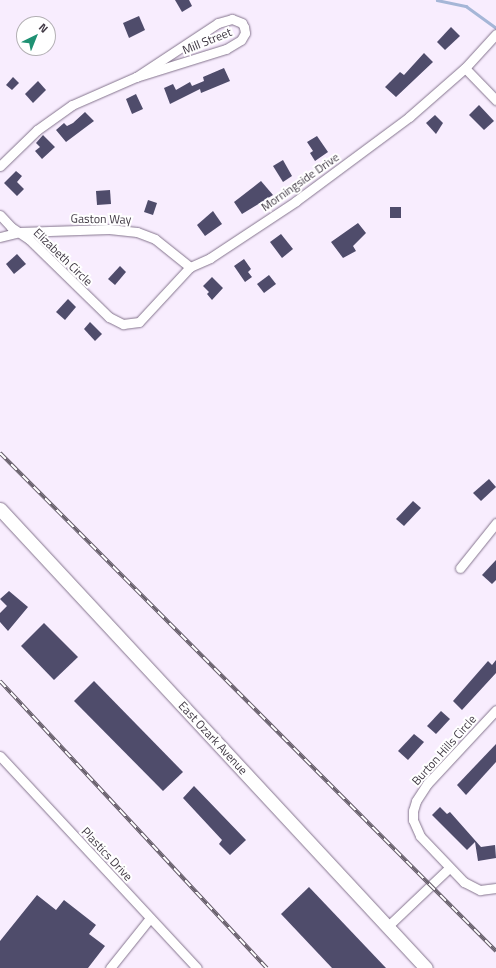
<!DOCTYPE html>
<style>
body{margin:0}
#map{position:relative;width:496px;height:968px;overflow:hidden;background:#f8edfe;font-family:"Titillium Web",sans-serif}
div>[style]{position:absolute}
.stream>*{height:2.5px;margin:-1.25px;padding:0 1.25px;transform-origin:1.25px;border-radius:1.25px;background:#a5b6d7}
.building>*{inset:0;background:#4f4c6b}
.roads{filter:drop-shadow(0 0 1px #84748d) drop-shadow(0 0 1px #84748d)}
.street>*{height:9px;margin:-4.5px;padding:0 4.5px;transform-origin:4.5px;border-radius:4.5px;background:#fff}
.secondary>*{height:13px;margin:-6.5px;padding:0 6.5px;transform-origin:6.5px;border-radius:6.5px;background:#fff}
.rail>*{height:4px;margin-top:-2px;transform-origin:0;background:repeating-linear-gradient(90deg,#fff 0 8px,#655d69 0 16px);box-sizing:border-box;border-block:1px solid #655d69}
span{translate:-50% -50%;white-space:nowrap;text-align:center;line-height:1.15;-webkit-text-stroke:4px #fff;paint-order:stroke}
.street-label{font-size:12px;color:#403944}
.north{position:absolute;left:16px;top:16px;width:40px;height:40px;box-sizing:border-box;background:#fff;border:1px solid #b3b0b4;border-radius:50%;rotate:43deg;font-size:11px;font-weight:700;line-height:16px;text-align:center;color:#403944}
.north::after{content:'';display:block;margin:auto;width:14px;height:18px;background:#1f9173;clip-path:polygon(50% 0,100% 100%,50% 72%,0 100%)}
</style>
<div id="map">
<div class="stream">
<i style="left:437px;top:0;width:30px;rotate:12deg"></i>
<i style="left:466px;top:6px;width:37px;rotate:36deg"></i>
</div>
<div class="building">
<i style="clip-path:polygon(175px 0,189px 0,192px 6px,182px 12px)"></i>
<i style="clip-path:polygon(139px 16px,145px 30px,129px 38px,123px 23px)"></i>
<i style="clip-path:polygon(451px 27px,460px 36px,445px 50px,437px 42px)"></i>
<i style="clip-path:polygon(424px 53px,433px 62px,396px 97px,385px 87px,400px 72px,404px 75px)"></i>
<i style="clip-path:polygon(224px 68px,230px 81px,201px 93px,200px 89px,170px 104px,164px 88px,173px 84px,176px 90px,190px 82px,192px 86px,204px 81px,203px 77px)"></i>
<i style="clip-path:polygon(13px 77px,19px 83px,12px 90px,6px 85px)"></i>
<i style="clip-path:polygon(38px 81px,46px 90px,33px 103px,25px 94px)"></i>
<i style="clip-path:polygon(136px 94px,143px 109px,132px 114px,126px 99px)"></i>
<i style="clip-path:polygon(479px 105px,494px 121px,484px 130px,469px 115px)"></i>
<i style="clip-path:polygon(85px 112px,94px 121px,66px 142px,56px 130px,64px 123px,67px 126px,73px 123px)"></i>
<i style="clip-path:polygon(435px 115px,443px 123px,436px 134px,426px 123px)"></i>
<i style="clip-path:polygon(43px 135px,55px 147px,42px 159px,35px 151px,40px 147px,36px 143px)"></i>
<i style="clip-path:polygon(317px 136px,328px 152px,315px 161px,310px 153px,313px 151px,307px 142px)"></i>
<i style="clip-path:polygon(283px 160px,292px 176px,283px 182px,273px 166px)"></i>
<i style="clip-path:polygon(16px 171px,22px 176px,17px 182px,24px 189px,17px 196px,4px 183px)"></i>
<i style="clip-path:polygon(261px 181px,273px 195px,242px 214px,234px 202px)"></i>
<i style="clip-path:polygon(110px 190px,111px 204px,97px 205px,96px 191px)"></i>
<i style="clip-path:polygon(148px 200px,157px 203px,153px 215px,144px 212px)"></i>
<i style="clip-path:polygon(390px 207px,401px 207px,401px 218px,390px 218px)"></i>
<i style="clip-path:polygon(213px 211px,222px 224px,205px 236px,197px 225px)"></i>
<i style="clip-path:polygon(358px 223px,366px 233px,353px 246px,356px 251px,343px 258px,331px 242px)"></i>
<i style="clip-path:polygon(281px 234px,293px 249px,282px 258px,270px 242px)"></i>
<i style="clip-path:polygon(17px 254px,26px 264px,14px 274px,6px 264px)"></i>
<i style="clip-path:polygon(244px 259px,251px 269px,248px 272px,252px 277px,245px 282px,234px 266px)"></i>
<i style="clip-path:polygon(120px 266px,126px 272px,115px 285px,108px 279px)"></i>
<i style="clip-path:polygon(269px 275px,276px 284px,264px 293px,257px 284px)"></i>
<i style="clip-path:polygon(212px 277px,223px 288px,212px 300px,207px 294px,209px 292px,203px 286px)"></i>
<i style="clip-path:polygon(68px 299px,76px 307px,65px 320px,56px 312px)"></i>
<i style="clip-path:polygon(90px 322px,102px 334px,95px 341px,84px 329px)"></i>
<i style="clip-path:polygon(489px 479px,496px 487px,481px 501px,473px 493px)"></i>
<i style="clip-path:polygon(413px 501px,421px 508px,404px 526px,396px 519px)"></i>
<i style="clip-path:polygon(496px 560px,496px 580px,492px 584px,482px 575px)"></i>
<i style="clip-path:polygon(9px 591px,28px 607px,8px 631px,0 622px,0 613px,7px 606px,0 599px)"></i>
<i style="clip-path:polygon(44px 623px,78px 657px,54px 680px,21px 646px)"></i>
<i style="clip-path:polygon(496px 660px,496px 673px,462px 710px,453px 701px,488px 661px,492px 665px)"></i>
<i style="clip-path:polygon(94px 681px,183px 772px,163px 791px,74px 701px)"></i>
<i style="clip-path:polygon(441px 711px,450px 719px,436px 734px,427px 726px)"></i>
<i style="clip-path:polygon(414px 734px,424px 742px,408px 760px,398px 751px)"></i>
<i style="clip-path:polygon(496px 744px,496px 762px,466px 795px,457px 785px)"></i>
<i style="clip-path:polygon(194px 786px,246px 840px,230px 855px,219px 844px,222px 840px,183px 798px)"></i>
<i style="clip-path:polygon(440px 807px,447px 814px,450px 812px,481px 847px,495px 845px,496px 858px,478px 861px,475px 842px,467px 850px,432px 815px)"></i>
<i style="clip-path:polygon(309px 887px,386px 968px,332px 968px,281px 914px)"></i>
<i style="clip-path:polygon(37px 895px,56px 910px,64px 900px,96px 925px,89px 934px,105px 946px,88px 968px,0 968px,0 941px)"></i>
</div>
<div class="roads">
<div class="street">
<i style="left:465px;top:68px;width:45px;rotate:45.9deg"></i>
<i style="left:0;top:166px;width:52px;rotate:-44.2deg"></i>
<i style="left:37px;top:130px;width:43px;rotate:-35.5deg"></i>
<i style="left:72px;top:105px;width:70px;rotate:-23.6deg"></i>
<i style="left:136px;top:77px;width:94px;rotate:-17.3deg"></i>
<i style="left:226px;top:49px;width:17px;rotate:-31deg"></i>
<i style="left:241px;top:40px;width:8px;rotate:-60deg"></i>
<i style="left:245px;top:33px;width:6px;rotate:-99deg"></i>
<i style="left:244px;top:27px;width:4px;rotate:-117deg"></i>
<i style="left:242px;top:23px;width:11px;rotate:-158deg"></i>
<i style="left:232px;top:19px;width:15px;rotate:164deg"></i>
<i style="left:218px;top:23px;width:98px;rotate:146.6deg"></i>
<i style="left:0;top:215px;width:16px;rotate:47deg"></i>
<i style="left:11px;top:227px;width:22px;rotate:34deg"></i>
<i style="left:29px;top:239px;width:112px;rotate:44.3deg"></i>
<i style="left:109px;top:317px;width:16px;rotate:27deg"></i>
<i style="left:123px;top:324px;width:16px;rotate:-7deg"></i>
<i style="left:139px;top:322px;width:75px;rotate:-47.2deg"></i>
<i style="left:190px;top:267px;width:22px;rotate:-24deg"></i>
<i style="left:210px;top:258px;width:103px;rotate:-33.5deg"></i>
<i style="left:296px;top:201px;width:141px;rotate:-36.6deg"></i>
<i style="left:409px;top:117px;width:74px;rotate:-41.2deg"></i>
<i style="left:465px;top:68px;width:46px;rotate:-47.6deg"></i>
<i style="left:0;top:237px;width:21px;rotate:-14deg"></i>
<i style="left:20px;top:232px;width:89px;rotate:-1.9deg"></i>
<i style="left:109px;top:229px;width:28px;rotate:6deg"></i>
<i style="left:137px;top:232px;width:19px;rotate:21deg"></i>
<i style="left:155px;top:239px;width:45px;rotate:38.7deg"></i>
<i style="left:460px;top:568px;width:58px;rotate:-51.3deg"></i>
<i style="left:496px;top:710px;width:101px;rotate:133deg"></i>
<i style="left:427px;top:784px;width:20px;rotate:123deg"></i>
<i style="left:416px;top:801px;width:10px;rotate:107deg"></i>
<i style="left:413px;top:811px;width:9px;rotate:90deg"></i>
<i style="left:413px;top:820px;width:17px;rotate:66deg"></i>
<i style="left:420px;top:836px;width:64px;rotate:46.3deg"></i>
<i style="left:464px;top:882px;width:18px;rotate:27deg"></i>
<i style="left:480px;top:890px;width:16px;rotate:-7deg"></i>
<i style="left:0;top:756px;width:289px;rotate:47.1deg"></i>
<i style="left:387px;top:927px;width:86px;rotate:-43.6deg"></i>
<i style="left:110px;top:968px;width:64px;rotate:-51.3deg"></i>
</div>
<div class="secondary">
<i style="left:0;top:509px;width:626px;rotate:47.14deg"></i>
</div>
</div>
<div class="rail">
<i style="left:0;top:453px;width:703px;rotate:45.12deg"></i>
<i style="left:0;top:681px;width:392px;rotate:47.1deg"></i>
</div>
<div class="street-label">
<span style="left:207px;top:41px;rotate:-22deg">Mill Street</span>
<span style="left:300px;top:182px;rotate:-35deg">Morningside Drive</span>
<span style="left:101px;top:219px;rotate:1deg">Gaston Way</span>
<span style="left:63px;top:257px;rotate:44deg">Elizabeth Circle</span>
<span style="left:213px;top:738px;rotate:47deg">East Ozark Avenue</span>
<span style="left:444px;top:750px;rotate:-48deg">Burton Hills Circle</span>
<span style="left:107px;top:854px;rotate:47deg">Plastics Drive</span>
</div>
<div class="north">N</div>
</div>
